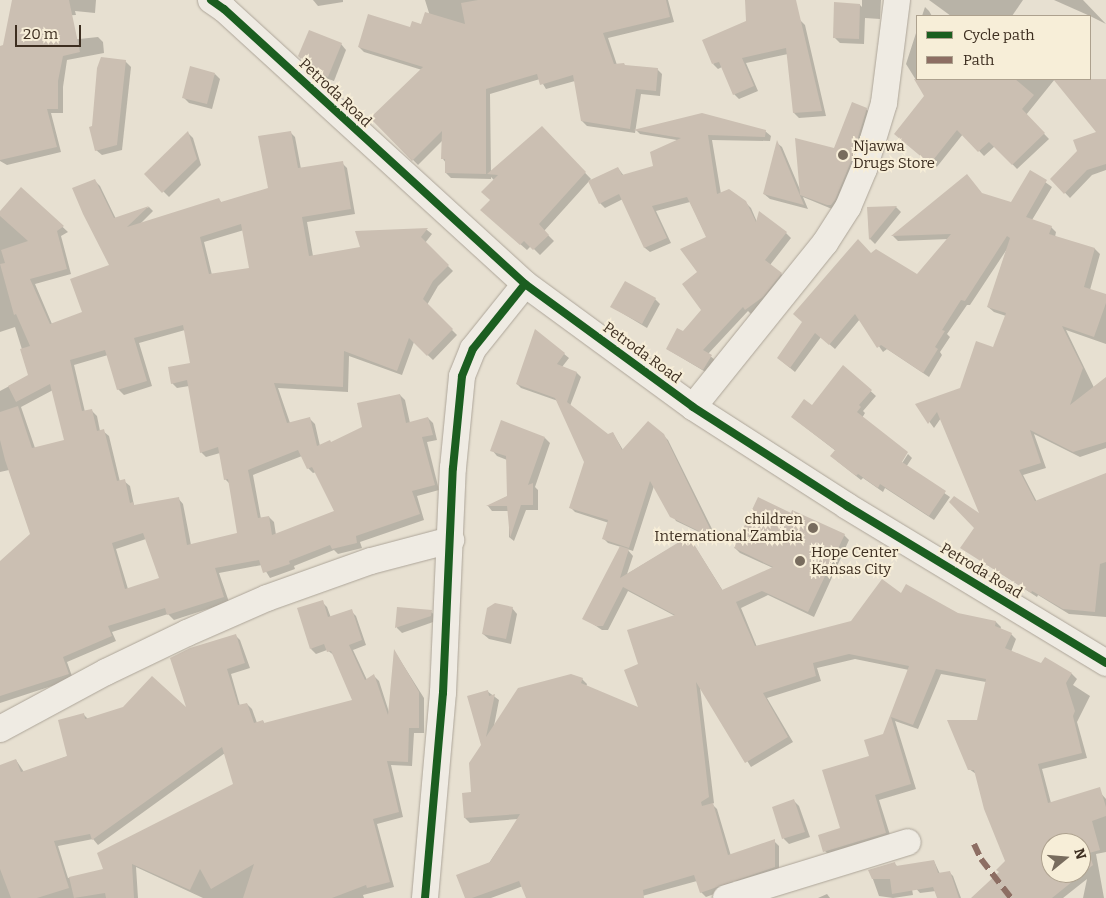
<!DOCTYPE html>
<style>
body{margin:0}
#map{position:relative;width:1106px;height:898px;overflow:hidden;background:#e7e0d1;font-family:Bitter,serif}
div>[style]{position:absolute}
.shadow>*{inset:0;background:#0003}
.building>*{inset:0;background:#cbbfb2}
.roads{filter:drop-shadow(0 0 1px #ada599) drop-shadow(0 0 1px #ada599)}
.street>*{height:26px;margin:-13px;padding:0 13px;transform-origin:13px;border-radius:13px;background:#efebe3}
.quiet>*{height:6px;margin-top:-3px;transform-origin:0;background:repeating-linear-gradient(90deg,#8d6e63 0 12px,transparent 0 18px)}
.cycleway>*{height:8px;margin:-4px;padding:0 4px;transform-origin:4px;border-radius:4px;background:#1b5e20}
.dots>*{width:14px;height:14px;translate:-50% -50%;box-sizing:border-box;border:2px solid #f7eed8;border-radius:50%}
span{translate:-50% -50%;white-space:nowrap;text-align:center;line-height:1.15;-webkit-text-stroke:4px #f7eed8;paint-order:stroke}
.street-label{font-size:15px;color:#3d2e20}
.poi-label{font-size:15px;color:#3d2e20}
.left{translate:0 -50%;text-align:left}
.right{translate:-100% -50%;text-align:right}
.legend{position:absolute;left:916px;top:15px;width:175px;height:65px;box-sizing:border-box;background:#f7eed8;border:1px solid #ada18e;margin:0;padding:6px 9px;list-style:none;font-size:15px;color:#3d2e20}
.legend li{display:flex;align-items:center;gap:10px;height:25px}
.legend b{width:25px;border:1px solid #ada18e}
.north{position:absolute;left:1041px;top:833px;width:50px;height:50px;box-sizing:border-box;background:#f7eed8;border:1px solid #ada18e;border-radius:50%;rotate:73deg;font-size:14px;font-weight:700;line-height:20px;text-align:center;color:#3d2e20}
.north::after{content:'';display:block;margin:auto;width:18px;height:22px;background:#786c5e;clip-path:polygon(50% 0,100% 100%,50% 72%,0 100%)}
.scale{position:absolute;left:15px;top:25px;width:66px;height:22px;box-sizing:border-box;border:2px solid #3d2e20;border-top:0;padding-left:6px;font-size:15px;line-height:18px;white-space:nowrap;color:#3d2e20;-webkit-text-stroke:4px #f7eed8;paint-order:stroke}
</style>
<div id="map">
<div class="shadow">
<i style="clip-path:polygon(13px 0,96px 0,95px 13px,75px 11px,76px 15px,16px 18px)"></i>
<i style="clip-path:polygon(313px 0,343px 0,343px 2px,318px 6px)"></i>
<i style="clip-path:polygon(425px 0,668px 0,674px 22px,608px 38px,617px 65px,657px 69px,662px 74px,660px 96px,641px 94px,635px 133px,587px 126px,582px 121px,575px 81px,546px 89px,540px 79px,490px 94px,491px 173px,542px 128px,591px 179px,544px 231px,554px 241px,540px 255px,531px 246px,527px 250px,488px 216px,494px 180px,491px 177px,491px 179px,451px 178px,446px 173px,446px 163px,443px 159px,443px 140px,418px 165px,372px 118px,422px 70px,364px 52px,359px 47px,411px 29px,434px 29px)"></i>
<i style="clip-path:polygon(746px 0,792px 0,800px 20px,805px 25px,826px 116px,799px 118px,794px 113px,788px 54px,746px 63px,758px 91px,739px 99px,734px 94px,722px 67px,718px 69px,713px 64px,748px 21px)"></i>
<i style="clip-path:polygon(862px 0,881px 0,880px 19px,865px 18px,864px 44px,840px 43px,834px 37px,860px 5px,862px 7px)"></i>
<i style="clip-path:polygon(929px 0,1023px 0,1012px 16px,951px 16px)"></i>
<i style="clip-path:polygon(1054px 0,1083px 0,1106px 24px,1090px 16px)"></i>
<i style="clip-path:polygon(925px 7px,929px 11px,932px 16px,922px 16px)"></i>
<i style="clip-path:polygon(917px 30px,917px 79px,973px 79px,979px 88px,987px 79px,1083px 79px,1106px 147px,1106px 170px,1092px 175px,1070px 198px,1052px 179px,1098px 133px,1055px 79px,1026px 115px,1049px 139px,1017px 169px,995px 146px,984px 156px,963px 134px,936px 168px,901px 139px,926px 96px,906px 64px)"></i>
<i style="clip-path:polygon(98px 37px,103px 42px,104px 53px,67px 60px,63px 87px,63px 113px,51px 113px,61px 152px,7px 165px,0 161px,0 67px,4px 47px)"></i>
<i style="clip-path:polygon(341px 44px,346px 50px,334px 81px,320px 76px,305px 61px)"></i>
<i style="clip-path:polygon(125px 61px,131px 67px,122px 150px,102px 155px,96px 150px,93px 127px)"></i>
<i style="clip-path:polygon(215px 74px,220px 79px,212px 109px,189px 103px,183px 97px)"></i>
<i style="clip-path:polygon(866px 109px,870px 113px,838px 204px,832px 209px,803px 197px,808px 209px,770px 199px,764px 194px,777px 143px,782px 147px,801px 192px)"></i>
<i style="clip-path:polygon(636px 130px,765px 131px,771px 136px,770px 141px,712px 140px,721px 194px,745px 202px,751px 208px,757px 222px,786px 233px,791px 238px,770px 265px,786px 278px,767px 301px,751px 314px,748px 311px,708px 354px,716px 361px,709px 374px,667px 349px,703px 310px,699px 272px,707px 238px,690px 202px,656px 211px,671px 243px,650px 252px,645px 248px,623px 199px,605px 208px,600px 203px,618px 168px,624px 176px,654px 167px,677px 140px,640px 134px)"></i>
<i style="clip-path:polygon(evenodd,290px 132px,295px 137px,301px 169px,342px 163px,347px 168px,355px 214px,307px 222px,313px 256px,362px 248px,357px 232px,427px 230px,432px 234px,425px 243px,453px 271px,438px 286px,427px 305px,457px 335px,433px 360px,414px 342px,402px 375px,349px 356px,348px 392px,278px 388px,290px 423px,310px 419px,315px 424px,320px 446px,332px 443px,363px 428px,400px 395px,405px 400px,410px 423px,428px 418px,433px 423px,437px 440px,427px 442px,439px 490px,417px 496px,424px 520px,360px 542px,362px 548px,338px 554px,334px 550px,294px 566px,295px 569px,270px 578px,262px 565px,219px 573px,229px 602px,174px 620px,168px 614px,112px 632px,116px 641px,67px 662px,73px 679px,0 703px,0 563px,31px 534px,9px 470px,0 472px,0 391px,30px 375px,15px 327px,0 332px,0 212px,21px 188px,68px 232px,61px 236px,71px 274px,35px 284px,52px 324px,83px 313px,111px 265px,95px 181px,100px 186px,116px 219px,149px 207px,153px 211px,140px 224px,219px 200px,222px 203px,270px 189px,290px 132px,244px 230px,250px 269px,212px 275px,204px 242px,244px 230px,290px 132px,185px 330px,191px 364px,172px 383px,177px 388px,189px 386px,201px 452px,206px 457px,220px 453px,225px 479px,230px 484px,239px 534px,191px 545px,183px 504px,178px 498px,135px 506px,134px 505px,130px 486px,124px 481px,120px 482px,109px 436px,103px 431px,100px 431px,97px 416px,92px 411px,85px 412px,74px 365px,108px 355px,118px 389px,124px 395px,152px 386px,139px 343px,185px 330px,290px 132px,53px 390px,65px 441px,35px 448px,21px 407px,53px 390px,290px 132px,302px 456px,308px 468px,313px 473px,316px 472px,335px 512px,276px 535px,274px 522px,269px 517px,261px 519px,253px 475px,302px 456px,290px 132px,146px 539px,161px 579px,128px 589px,116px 549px,146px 539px)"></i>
<i style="clip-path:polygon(188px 133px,193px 138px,201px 165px,169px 197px,146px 174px)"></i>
<i style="clip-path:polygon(1031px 172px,1052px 187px,1032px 220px,1051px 227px,1056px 232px,1055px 237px,1095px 249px,1100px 254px,1090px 290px,1106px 295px,1106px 344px,1066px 330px,1102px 404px,1106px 392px,1106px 448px,1080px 457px,1034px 434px,1046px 468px,1023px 475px,1037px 502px,1106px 474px,1106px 617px,1069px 614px,1038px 595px,1037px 597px,962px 548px,982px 516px,941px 418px,934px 428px,917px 405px,961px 389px,994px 349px,1006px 316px,994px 312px,988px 307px,1007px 249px,970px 305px,967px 305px,947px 334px,950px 337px,940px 352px,942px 355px,929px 377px,887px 349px,883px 352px,860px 319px,835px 349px,821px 337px,795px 372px,778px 358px,871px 255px,918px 276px,949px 239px,898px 241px,893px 236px,967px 176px,983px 195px,1012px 204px)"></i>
<i style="clip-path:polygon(896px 207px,901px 212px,875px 244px,870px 239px,869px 208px)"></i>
<i style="clip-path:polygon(655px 299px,660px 304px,647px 328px,612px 307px)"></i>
<i style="clip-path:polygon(evenodd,536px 331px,569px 358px,562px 367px,577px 373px,581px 377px,570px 406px,608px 435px,613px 433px,623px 450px,663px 435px,668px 440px,718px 541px,676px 521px,654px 486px,633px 551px,627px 549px,633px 556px,627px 574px,689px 537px,723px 591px,773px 568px,740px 553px,735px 548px,791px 514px,844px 535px,849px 540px,814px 617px,768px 595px,741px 608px,757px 647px,852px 622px,901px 595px,958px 615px,996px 622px,1001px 627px,1000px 630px,1011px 634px,1016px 639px,1011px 652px,1042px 665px,1072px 674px,1077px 679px,1073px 685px,1090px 696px,1077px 722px,1087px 758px,1042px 769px,1051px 803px,1097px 789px,1106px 799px,1106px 852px,1096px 854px,1104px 898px,1083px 898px,1087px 879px,1063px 898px,991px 898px,1007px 861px,976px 774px,969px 769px,986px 682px,941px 674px,918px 729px,895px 721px,916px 789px,879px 800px,891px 838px,830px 856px,825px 851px,841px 829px,870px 757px,884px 735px,909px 670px,855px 659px,817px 668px,821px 681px,767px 698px,793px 742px,751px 767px,700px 687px,714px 803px,712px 804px,717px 809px,731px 856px,774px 841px,779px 846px,779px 872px,750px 881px,733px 881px,735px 886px,706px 897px,701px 892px,697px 881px,635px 898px,528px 898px,523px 886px,491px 898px,466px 898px,518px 819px,470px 823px,465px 818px,473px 794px,482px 745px,487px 691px,499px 700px,494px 726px,582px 679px,587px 684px,586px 687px,641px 709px,639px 665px,675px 616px,628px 591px,608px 630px,602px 630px,584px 618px,621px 547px,608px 543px,604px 539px,609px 523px,575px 512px,570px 507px,586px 462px,558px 401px,521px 388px,517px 384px,536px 331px,1051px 843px,1081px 843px,1081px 873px,1051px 873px,1051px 843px)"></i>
<i style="clip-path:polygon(843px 366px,876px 396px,863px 411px,865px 413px,862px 418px,899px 468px,908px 454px,912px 458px,906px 467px,950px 497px,934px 520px,885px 488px,883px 492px,863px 478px,861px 480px,837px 461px,836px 451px,792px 417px,813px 407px)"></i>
<i style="clip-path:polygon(545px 438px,550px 443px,535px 487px,538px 490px,538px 510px,526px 510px,514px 541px,509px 537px,509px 511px,492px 511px,488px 506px,508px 496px,507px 460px,497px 456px,492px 450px)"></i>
<i style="clip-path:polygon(evenodd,322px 602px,327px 607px,331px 618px,351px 611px,356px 616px,366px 645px,353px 650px,367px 680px,374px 676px,379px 681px,389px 712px,395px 652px,424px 698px,424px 733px,414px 733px,412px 766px,391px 765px,403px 817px,377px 824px,394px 887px,363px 895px,364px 898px,203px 898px,136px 867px,138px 898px,0 898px,0 766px,16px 760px,24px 772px,68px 756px,84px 715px,88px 719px,189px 712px,235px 635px,240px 640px,250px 668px,231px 674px,240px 706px,247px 704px,252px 709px,257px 723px,263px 721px,265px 724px,354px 701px,335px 656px,327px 650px,316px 654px,311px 649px,322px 602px,225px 753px,235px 784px,105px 870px,68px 878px,58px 846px,93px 839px,98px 845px,225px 753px)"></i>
<i style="clip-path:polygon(398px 608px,431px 612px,437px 617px,436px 621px,402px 633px,397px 628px)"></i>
<i style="clip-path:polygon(512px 608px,517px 614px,511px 644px,489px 639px,483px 634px)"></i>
<i style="clip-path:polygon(794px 801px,799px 806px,810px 837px,789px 844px,784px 839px,773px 808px)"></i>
<i style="clip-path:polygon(934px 861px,940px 874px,949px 872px,953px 876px,961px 898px,938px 898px,936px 891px,920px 893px,911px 883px,913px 895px,893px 898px,879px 896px,870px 871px,894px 863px,898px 867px)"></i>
<i style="clip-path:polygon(827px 894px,830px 898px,818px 898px)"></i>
</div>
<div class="building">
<i style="clip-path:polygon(12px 0,69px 0,80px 52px,63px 56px,58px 81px,58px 109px,47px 109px,57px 147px,0 160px,0 46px,3px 45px)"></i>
<i style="clip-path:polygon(478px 0,666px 0,670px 17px,603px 33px,614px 64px,624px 63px,625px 65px,658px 68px,656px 91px,636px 89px,630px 129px,581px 121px,573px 75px,540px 85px,537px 74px,486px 89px,486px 174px,445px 173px,445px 159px,441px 159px,442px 131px,412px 161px,370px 118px,423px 67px,358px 47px,368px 14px,410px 27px,412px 21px,421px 24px,425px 12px,465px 24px,461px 3px)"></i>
<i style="clip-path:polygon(745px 0,796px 0,822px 111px,793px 113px,786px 48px,742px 58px,754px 86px,733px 95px,719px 62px,712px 64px,702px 40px,746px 21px)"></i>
<i style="clip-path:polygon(834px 2px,860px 4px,859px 39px,833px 38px)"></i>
<i style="clip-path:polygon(309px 30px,342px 43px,328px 77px,314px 71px,298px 56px)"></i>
<i style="clip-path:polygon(101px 57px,126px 60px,117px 145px,95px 151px,89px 127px,92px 126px,97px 68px)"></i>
<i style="clip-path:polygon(190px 66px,215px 73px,207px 104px,182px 98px)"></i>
<i style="clip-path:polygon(914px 79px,1015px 79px,1034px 95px,1022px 109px,1045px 133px,1012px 165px,989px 142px,978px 152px,957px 130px,930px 164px,894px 134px,924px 96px)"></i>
<i style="clip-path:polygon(1053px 79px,1106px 79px,1106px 164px,1087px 170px,1064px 194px,1050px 179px,1077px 151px,1073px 140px,1096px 132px)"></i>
<i style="clip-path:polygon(852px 102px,867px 108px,850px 164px,835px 200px,831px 205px,827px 205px,800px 195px,795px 138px,834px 148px)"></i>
<i style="clip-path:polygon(702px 113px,766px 130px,765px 137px,708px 135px,717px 194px,729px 189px,746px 201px,756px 222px,759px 211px,787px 232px,765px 260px,782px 273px,763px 297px,745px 310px,743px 307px,703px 350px,712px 355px,703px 370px,666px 349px,677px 328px,683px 331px,701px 310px,682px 284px,697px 272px,680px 249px,706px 237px,687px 197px,652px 206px,667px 238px,644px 248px,619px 194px,599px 204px,588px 181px,618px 167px,622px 175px,653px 166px,650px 152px,681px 138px,633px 130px)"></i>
<i style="clip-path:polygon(542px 126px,586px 172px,539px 224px,549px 235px,533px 250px,524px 241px,520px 245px,480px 210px,490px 200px,481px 192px,498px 175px,487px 174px)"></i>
<i style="clip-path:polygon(188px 131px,197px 159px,162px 193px,144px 174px)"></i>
<i style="clip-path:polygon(evenodd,291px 131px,298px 168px,343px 161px,351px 209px,302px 217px,309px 256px,360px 247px,355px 231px,428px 228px,421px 237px,449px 265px,433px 281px,423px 299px,453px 329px,427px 356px,409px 338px,397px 371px,344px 351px,343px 387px,274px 383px,287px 423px,310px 417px,317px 446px,330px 440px,331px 442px,362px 427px,357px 403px,400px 394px,406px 423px,428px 417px,433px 435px,422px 437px,435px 485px,412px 491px,420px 514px,356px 536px,357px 543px,332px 549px,330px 545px,289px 561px,290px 564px,263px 573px,259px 560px,215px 568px,224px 597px,167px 615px,165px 608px,108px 626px,112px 636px,63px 657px,69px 674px,0 696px,0 561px,30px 534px,5px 460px,0 440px,0 412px,18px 406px,32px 448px,64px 440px,50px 384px,16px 402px,8px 386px,28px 375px,20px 349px,30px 346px,16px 314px,14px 315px,0 264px,5px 263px,1px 250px,28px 241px,0 216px,0 211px,21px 187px,64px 226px,57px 231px,67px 269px,30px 279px,50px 324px,82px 312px,70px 279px,109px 265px,83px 214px,72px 188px,95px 179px,114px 218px,149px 206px,127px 227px,219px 198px,221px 202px,268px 188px,258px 136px,291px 131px,241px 224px,249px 268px,209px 274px,200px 237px,241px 224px,291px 131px,183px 325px,190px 363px,168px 367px,171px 384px,187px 380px,200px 453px,218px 447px,224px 480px,228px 479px,237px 533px,187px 545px,179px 497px,134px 505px,133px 502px,130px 503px,125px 479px,117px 481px,104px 429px,97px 431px,92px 409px,82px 411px,70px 360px,105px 350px,117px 390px,147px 381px,134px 338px,183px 325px,291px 131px,298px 450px,307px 469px,312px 467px,334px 511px,272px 535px,269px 516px,258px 518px,248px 470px,298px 450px,291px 131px,143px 533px,159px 578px,125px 589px,112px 543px,143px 533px)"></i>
<i style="clip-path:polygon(777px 140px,804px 205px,763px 194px)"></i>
<i style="clip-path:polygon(1030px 170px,1047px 180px,1026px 217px,1052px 226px,1049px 234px,1095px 248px,1084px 287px,1106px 294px,1106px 303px,1094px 337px,1062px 326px,1083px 368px,1070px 405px,1106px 377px,1106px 442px,1073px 452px,1030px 430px,1041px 463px,1019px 470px,1035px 501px,1106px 473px,1106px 562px,1100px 564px,1095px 612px,1063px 609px,1032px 591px,1031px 593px,960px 548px,974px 528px,949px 502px,954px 496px,979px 513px,937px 412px,928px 424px,915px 404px,960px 388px,976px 341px,993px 347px,1006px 313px,987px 307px,1010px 238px,1007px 236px,965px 301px,961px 300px,942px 330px,945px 331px,935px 347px,938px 349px,923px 373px,881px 345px,877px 348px,855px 314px,829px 345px,815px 333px,790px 368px,777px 358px,802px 322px,793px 314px,858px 239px,871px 253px,876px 249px,917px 274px,951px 234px,891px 236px,967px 174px,982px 193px,1011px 202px)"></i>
<i style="clip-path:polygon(897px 206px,869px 240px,867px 207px)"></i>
<i style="clip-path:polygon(625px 281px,656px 298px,642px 324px,610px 307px)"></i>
<i style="clip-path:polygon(535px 329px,565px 353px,557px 364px,577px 372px,567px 402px,608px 434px,613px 432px,622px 450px,648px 421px,664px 434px,715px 539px,670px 517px,650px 481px,629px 548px,602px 539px,608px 520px,569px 508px,584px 462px,555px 398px,516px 384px)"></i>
<i style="clip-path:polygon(843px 365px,872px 390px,859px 405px,861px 407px,857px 412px,908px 452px,902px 462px,946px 491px,929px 516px,880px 484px,878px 488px,858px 474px,856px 476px,830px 456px,835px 450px,791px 417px,804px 399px,812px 405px)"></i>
<i style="clip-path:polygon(501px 420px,545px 437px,528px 485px,533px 483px,533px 505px,521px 505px,510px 538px,507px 506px,486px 506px,507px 496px,506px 456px,490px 451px)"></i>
<i style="clip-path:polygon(evenodd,758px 497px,791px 513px,792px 510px,845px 534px,808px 612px,762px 591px,736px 602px,755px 646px,851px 621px,882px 579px,901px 593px,906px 584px,958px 613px,996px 621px,995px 626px,1012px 633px,1005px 648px,1041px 663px,1045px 657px,1072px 673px,1066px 683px,1075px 711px,1073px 716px,1082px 753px,1038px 764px,1048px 803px,1100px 787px,1106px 807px,1106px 816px,1092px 821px,1100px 850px,1089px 853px,1093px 865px,1052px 898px,971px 898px,999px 872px,996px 870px,1005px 861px,984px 809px,974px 770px,968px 770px,947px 720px,977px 720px,986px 679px,936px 669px,913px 725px,891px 717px,911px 784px,875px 795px,886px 833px,823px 852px,818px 835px,840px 828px,822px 770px,869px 756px,864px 740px,883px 734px,909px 666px,849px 654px,813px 663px,816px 676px,763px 693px,788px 737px,745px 763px,696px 682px,709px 797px,701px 802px,702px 806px,713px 803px,728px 855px,775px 839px,775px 867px,700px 893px,694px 875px,643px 890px,644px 898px,526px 898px,519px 881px,472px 898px,465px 898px,456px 875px,490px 862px,520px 814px,464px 818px,462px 793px,471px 792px,469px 763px,481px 745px,467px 696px,488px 690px,489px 696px,495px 694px,486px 737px,518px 688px,571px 674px,583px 678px,581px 683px,638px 707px,624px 670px,638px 664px,627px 630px,675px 615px,623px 587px,603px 626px,596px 626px,582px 619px,620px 546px,629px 549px,620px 578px,689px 536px,722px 590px,773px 567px,734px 548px,758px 497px,1051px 843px,1081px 843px,1081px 873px,1051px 873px,1051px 843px)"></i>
<i style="clip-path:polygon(323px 600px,328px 617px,352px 609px,362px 640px,349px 645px,365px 680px,374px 674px,388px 715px,394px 649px,419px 692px,419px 728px,409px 728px,408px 762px,387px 761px,399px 812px,373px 819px,390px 882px,367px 888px,366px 885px,332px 898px,243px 898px,254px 864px,211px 889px,200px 869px,190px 890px,132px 864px,134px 898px,106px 898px,105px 893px,74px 898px,69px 877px,103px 869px,97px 853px,233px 784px,222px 747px,92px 840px,90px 834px,54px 841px,69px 888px,37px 898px,11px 898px,0 869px,0 765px,16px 759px,21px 772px,67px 756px,58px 720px,84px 713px,85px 719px,123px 707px,152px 676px,186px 707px,170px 658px,190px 648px,236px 634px,245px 663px,227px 669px,238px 705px,247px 703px,254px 723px,263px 720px,264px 723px,352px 700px,331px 651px,327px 652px,324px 644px,310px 649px,297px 608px)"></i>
<i style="clip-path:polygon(495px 603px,513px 607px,506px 639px,482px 634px,487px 608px)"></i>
<i style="clip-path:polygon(397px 607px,432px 610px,431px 616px,395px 628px)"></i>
<i style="clip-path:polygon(794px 799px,805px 832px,782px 839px,772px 807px)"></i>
<i style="clip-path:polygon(934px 860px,938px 873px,950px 871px,959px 898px,937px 898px,933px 887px,892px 894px,890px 879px,872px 879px,868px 870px,895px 862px,896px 866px)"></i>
</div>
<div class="roads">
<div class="street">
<i style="left:211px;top:0;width:16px;rotate:35deg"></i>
<i style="left:224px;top:9px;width:408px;rotate:42.4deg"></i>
<i style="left:525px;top:284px;width:208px;rotate:36.2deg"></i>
<i style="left:693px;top:407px;width:183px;rotate:32.7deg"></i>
<i style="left:847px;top:506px;width:303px;rotate:31.2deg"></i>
<i style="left:693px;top:407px;width:211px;rotate:-51.2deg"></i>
<i style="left:825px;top:243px;width:43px;rotate:-57.4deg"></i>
<i style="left:848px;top:207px;width:41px;rotate:-67.2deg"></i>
<i style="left:864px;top:169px;width:69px;rotate:-73.1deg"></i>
<i style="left:884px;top:103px;width:104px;rotate:-82.8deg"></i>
<i style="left:0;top:729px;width:120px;rotate:-28.3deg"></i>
<i style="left:106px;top:672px;width:90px;rotate:-25.7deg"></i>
<i style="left:187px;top:633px;width:87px;rotate:-23.6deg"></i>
<i style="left:267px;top:598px;width:110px;rotate:-19.6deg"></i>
<i style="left:371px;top:561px;width:83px;rotate:-14.7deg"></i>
<i style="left:425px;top:898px;width:206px;rotate:-85deg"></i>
<i style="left:443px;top:693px;width:225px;rotate:-87.5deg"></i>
<i style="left:453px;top:468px;width:92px;rotate:-84.4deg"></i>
<i style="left:462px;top:376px;width:29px;rotate:-68deg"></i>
<i style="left:473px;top:349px;width:83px;rotate:-51.3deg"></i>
<i style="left:726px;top:898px;width:190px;rotate:-17.1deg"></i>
</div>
</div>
<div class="quiet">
<i style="left:974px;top:844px;width:17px;rotate:65deg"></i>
<i style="left:981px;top:859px;width:49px;rotate:52.4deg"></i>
</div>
<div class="cycleway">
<i style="left:211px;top:0;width:16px;rotate:35deg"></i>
<i style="left:224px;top:9px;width:408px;rotate:42.4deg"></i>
<i style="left:525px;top:284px;width:208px;rotate:36.2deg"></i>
<i style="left:693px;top:407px;width:183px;rotate:32.7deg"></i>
<i style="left:847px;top:506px;width:303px;rotate:31.2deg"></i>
<i style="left:425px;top:898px;width:206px;rotate:-85deg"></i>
<i style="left:443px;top:693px;width:225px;rotate:-87.5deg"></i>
<i style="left:453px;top:468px;width:92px;rotate:-84.4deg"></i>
<i style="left:462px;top:376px;width:29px;rotate:-68deg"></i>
<i style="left:473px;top:349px;width:83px;rotate:-51.3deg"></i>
</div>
<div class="dots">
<i style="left:843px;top:155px;background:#786c5e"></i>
<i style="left:813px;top:528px;background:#786c5e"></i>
<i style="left:800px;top:561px;background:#786c5e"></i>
</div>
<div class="street-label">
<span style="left:335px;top:93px;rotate:43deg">Petroda Road</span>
<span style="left:642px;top:353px;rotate:36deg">Petroda Road</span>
<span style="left:981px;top:571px;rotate:31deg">Petroda Road</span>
</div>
<div class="poi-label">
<span class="left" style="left:853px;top:155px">Njavwa<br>Drugs Store</span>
<span class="right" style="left:803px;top:528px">children<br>International Zambia</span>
<span class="left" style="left:811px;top:561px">Hope Center<br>Kansas City</span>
</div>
<ul class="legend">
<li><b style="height:6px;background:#1b5e20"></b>Cycle path</li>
<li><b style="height:6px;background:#8d6e63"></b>Path</li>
</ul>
<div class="north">N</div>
<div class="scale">20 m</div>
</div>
